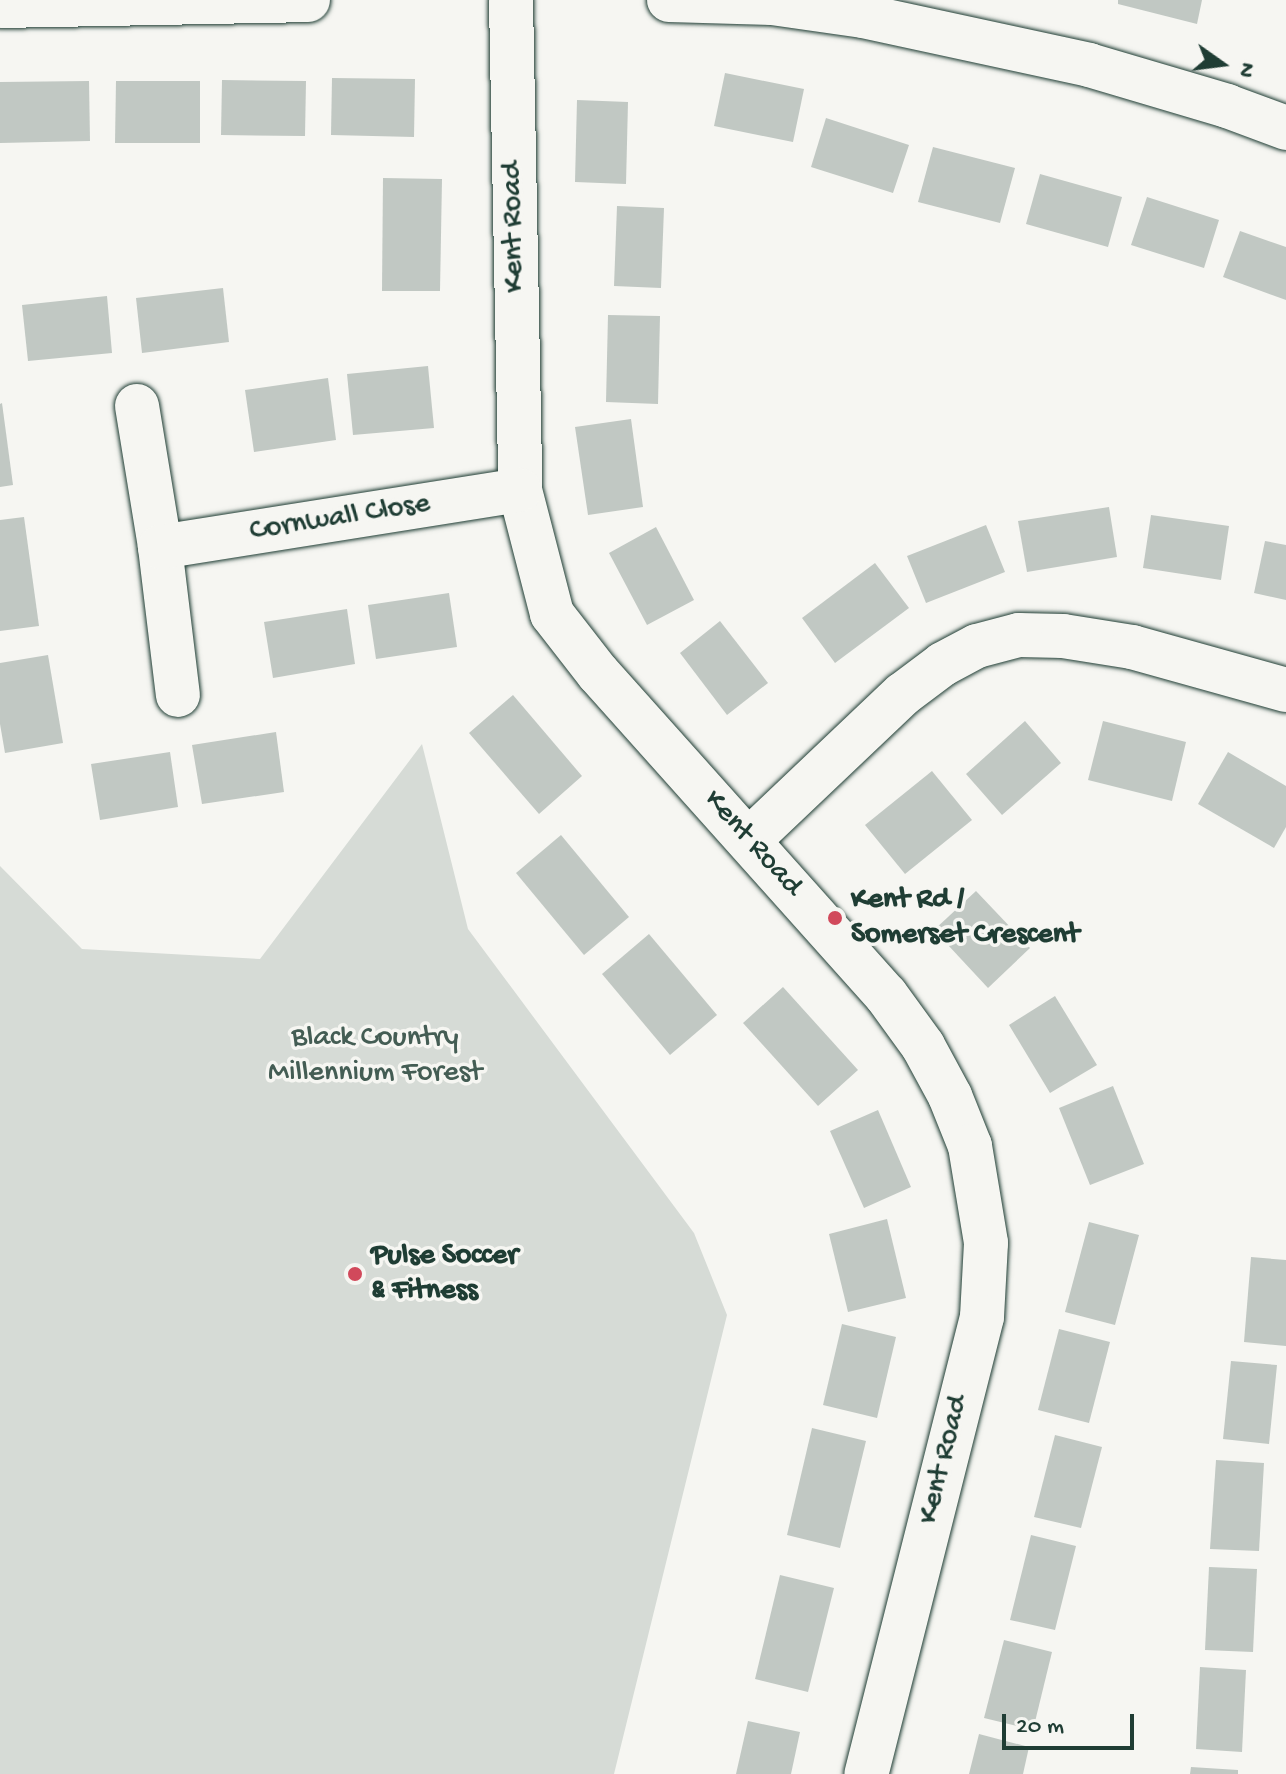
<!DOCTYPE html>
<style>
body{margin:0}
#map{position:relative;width:1286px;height:1774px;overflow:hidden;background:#f6f6f2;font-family:"Gochi Hand",sans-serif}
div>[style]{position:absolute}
.green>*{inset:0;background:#d6dbd6}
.building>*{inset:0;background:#c1c8c3}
.roads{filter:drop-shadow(0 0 2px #1f3d34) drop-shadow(0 0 2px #1f3d34)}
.street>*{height:44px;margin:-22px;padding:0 22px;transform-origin:22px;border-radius:22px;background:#f6f6f2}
.dots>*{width:22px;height:22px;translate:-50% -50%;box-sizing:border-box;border:4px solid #f6f6f2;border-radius:50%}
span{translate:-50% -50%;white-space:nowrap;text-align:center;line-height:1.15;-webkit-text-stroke:7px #f6f6f2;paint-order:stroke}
.street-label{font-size:30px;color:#1f3d34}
.poi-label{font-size:30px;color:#1f3d34;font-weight:700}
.left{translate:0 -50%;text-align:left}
.park-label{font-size:30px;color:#445d54}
.north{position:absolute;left:1182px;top:24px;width:80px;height:80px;-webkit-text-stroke:6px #f6f6f2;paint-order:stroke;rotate:104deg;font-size:22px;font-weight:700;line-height:32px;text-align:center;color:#1f3d34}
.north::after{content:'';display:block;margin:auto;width:28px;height:36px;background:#1f3d34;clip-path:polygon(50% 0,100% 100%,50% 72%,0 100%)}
.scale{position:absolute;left:1002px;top:1714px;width:132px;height:36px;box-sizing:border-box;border:4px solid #1f3d34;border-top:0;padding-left:10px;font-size:24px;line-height:28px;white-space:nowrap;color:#1f3d34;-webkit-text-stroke:6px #f6f6f2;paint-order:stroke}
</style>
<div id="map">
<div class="green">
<i style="clip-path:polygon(422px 744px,468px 929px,694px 1233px,727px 1315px,614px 1774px,0 1774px,0 866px,82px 949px,260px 959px)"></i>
</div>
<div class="building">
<i style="clip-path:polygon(1118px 0,1202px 0,1197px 24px,1118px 4px)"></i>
<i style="clip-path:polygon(725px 73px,804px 89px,793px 142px,714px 126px)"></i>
<i style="clip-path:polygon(332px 78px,415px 79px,414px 137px,331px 135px)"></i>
<i style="clip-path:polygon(222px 80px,306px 81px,305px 136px,221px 135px)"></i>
<i style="clip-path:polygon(89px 81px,90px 141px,0 143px,0 82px)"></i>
<i style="clip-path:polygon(116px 81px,200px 81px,200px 143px,115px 143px)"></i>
<i style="clip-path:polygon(577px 100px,628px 102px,626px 184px,575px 182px)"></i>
<i style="clip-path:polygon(826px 118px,909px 145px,893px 193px,811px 167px)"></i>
<i style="clip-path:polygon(933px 147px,1015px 168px,1000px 223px,918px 202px)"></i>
<i style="clip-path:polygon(1040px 174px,1122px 197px,1108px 247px,1026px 224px)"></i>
<i style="clip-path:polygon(383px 178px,442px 179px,440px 291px,382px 291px)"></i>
<i style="clip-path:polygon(1147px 197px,1219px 220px,1204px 268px,1131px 245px)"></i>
<i style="clip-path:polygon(617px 206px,664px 208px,661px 288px,614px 286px)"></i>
<i style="clip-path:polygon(1240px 231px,1286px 247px,1286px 300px,1223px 277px)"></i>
<i style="clip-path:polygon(223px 288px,229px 342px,142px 353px,136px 298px)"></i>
<i style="clip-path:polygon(107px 296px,112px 353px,28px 361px,22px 305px)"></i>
<i style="clip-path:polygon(608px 315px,660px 316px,658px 404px,606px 402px)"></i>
<i style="clip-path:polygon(428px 366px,434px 428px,353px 435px,347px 374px)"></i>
<i style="clip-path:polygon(328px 378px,336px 440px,254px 452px,245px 390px)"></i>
<i style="clip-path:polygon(2px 403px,13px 485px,0 487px,0 404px)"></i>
<i style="clip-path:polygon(631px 419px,643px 507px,588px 515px,575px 427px)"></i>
<i style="clip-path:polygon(1109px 507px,1117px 557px,1027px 572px,1018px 521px)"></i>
<i style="clip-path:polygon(1151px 515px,1229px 526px,1221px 580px,1143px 568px)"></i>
<i style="clip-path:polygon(24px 517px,39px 626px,0 631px,0 520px)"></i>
<i style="clip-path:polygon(986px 525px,1005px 572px,926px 603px,907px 556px)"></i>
<i style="clip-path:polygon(656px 527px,694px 600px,647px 625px,609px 553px)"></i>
<i style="clip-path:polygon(1265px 541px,1286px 545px,1286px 600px,1254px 593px)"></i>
<i style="clip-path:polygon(875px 563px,909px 608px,835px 663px,802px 618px)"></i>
<i style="clip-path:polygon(449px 593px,457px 647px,376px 659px,368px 605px)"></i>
<i style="clip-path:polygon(347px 609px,355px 664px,273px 678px,264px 622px)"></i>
<i style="clip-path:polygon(720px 621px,768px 683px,727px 715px,680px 653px)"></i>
<i style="clip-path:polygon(48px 655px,63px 743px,5px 753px,0 724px,0 663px)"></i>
<i style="clip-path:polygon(513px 695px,582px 776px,539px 814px,469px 733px)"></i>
<i style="clip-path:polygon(1025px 721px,1061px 763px,1002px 815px,966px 774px)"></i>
<i style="clip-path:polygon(1103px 721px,1186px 742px,1172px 801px,1088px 780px)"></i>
<i style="clip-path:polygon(276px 732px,284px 792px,202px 804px,192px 745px)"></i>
<i style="clip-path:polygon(170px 752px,178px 807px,100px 820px,91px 764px)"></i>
<i style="clip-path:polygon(1228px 752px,1286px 786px,1286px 827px,1274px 848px,1198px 804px)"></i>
<i style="clip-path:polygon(932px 771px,972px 820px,905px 874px,865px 825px)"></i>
<i style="clip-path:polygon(561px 835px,629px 917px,584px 955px,516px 873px)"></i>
<i style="clip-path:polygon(976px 891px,1030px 948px,988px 988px,934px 930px)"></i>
<i style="clip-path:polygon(649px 934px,717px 1015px,670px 1055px,602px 974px)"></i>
<i style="clip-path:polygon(783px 987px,858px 1070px,818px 1106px,743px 1023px)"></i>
<i style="clip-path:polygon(1055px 996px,1097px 1065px,1050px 1093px,1009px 1025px)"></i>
<i style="clip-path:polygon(1113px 1086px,1144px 1164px,1090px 1185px,1059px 1108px)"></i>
<i style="clip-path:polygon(878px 1110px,911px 1187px,864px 1208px,830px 1131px)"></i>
<i style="clip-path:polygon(887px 1219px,906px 1298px,848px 1312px,829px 1234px)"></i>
<i style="clip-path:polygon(1089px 1222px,1139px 1235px,1115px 1325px,1065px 1312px)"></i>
<i style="clip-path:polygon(1251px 1257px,1286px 1260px,1286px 1346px,1244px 1342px)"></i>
<i style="clip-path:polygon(842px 1324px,896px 1337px,877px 1418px,823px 1405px)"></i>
<i style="clip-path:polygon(1059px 1329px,1110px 1342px,1089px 1423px,1038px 1410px)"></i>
<i style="clip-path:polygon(1231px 1361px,1277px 1365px,1269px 1444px,1223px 1439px)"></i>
<i style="clip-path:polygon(812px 1428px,866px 1441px,840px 1548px,787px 1535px)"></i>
<i style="clip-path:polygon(1055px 1435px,1102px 1447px,1081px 1528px,1034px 1517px)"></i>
<i style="clip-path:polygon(1216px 1460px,1264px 1463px,1259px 1551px,1210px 1549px)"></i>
<i style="clip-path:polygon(1031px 1535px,1076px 1546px,1055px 1630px,1010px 1620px)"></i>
<i style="clip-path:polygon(1209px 1567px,1257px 1569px,1253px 1652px,1205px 1650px)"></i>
<i style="clip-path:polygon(780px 1575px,834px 1588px,808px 1692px,755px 1679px)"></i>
<i style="clip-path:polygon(1004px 1640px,1052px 1652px,1033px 1730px,984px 1718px)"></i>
<i style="clip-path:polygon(1200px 1667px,1246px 1670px,1242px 1752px,1196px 1749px)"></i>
<i style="clip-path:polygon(748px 1721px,800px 1732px,791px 1774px,736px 1774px)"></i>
<i style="clip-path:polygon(979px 1734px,1029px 1747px,1023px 1774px,969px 1774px)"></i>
<i style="clip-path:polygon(1191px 1767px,1238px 1770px,1238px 1774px,1190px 1774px)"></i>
</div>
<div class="roads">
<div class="street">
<i style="left:511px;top:0;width:490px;rotate:88.9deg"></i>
<i style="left:520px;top:490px;width:128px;rotate:75.5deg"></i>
<i style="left:552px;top:614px;width:75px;rotate:52.1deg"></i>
<i style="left:598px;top:673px;width:432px;rotate:48.2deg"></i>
<i style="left:886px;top:995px;width:63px;rotate:54deg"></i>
<i style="left:923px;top:1046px;width:57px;rotate:61.6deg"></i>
<i style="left:950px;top:1096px;width:54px;rotate:68.2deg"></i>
<i style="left:970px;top:1146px;width:98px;rotate:80.6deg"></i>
<i style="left:986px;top:1243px;width:74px;rotate:93.1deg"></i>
<i style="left:982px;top:1317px;width:471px;rotate:104.2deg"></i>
<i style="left:669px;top:0;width:103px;rotate:1.7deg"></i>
<i style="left:772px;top:3px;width:92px;rotate:8.1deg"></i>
<i style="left:863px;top:16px;width:231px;rotate:12.2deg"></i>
<i style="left:1089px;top:65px;width:144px;rotate:16.5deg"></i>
<i style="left:1227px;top:106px;width:63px;rotate:20.4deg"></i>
<i style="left:0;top:6px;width:308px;rotate:-1.1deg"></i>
<i style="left:137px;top:406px;width:143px;rotate:80.7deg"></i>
<i style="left:160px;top:547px;width:149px;rotate:83.1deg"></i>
<i style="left:160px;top:547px;width:364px;rotate:-9deg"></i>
<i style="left:749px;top:840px;width:212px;rotate:-43.5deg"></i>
<i style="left:903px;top:694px;width:50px;rotate:-36.9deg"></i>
<i style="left:943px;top:664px;width:38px;rotate:-28deg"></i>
<i style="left:977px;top:646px;width:43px;rotate:-14.7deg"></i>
<i style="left:1019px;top:635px;width:44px;rotate:1.3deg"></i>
<i style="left:1063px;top:636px;width:70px;rotate:9.1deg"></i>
<i style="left:1132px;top:647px;width:160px;rotate:15.6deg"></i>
</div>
</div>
<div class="dots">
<i style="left:835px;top:918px;background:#d1495b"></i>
<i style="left:355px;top:1274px;background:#d1495b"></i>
</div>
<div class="street-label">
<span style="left:515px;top:227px;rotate:-91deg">Kent Road</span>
<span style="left:340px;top:519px;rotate:-9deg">Cornwall Close</span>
<span style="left:752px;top:844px;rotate:48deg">Kent Road</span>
<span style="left:945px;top:1460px;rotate:-76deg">Kent Road</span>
</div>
<div class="poi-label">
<span class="left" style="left:851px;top:918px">Kent Rd /<br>Somerset Crescent</span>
<span class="left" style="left:371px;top:1274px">Pulse Soccer<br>&amp; Fitness</span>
</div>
<div class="park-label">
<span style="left:375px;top:1056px">Black Country<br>Millennium Forest</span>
</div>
<div class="north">N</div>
<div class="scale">20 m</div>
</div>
